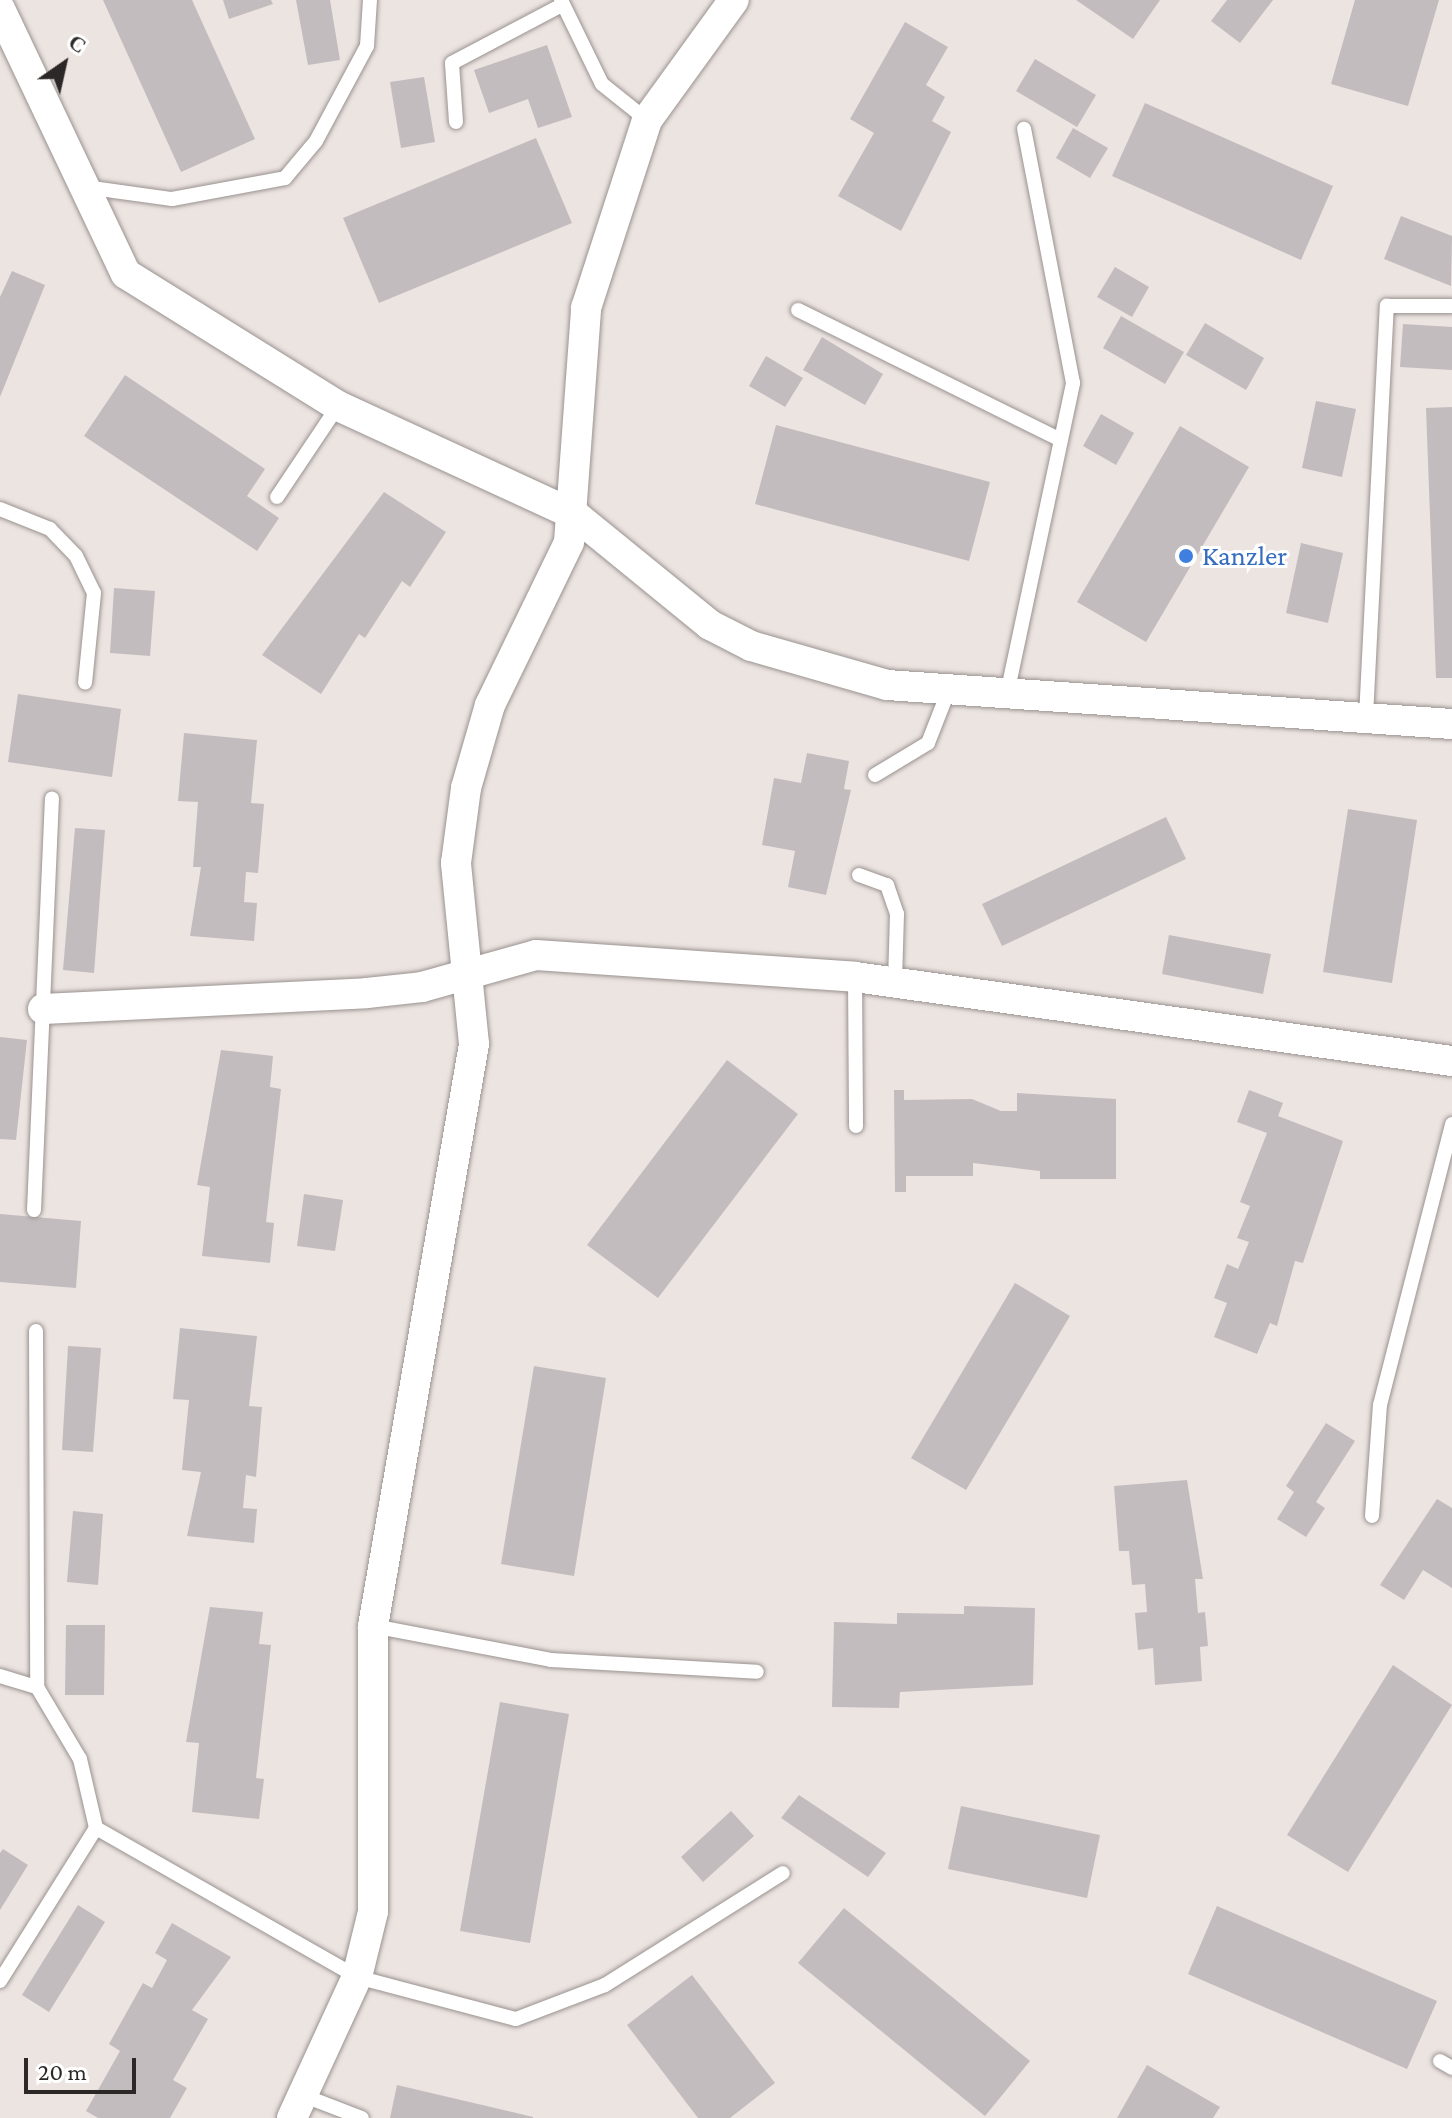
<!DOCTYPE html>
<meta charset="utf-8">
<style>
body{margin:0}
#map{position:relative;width:1452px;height:2118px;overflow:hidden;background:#ece4e1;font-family:"Crimson Pro",serif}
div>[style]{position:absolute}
.building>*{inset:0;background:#c3bcbf}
.roads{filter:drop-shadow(0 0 2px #99928f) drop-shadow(0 0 2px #99928f)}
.service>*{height:14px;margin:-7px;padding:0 7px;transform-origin:7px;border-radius:7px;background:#fff}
.minor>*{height:30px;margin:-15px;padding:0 15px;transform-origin:15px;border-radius:15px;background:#fff}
.dots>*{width:22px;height:22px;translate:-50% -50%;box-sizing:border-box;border:4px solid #fff;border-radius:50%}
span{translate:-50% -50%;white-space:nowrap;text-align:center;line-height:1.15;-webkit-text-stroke:6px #fff;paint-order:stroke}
.shop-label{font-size:28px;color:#366cbe}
.left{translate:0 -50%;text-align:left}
.north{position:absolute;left:24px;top:24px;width:80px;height:80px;-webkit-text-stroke:6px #fff;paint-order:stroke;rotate:34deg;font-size:22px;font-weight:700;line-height:32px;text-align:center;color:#2b2827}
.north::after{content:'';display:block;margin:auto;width:28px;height:36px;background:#2b2827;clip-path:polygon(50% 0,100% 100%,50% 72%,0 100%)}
.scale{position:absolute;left:24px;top:2058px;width:112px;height:36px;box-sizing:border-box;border:4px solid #2b2827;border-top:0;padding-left:10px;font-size:24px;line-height:28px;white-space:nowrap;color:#2b2827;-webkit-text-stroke:6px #fff;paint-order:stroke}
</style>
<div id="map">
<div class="building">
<i style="clip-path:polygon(103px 0,192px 0,255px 139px,181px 172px)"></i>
<i style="clip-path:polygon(223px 0,271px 0,273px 4px,229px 19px)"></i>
<i style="clip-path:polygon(296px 0,330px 0,340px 60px,308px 65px)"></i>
<i style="clip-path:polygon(1076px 0,1160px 0,1133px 39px)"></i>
<i style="clip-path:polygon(1227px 0,1273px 0,1240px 43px,1211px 21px)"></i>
<i style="clip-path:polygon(1355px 0,1439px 0,1408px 106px,1331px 84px)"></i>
<i style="clip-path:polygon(905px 22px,948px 47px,926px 85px,945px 97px,932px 121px,951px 132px,901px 231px,838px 196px,874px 133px,850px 119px)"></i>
<i style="clip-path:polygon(547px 45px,572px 117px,538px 128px,528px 99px,489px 113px,474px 70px)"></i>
<i style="clip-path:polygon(1035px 59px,1096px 95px,1077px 127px,1016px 91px)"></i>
<i style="clip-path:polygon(424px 77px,435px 142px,401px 148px,390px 82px)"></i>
<i style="clip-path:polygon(1145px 103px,1333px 186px,1301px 260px,1112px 176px)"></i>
<i style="clip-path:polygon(1073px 128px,1108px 148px,1090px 178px,1056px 158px)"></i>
<i style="clip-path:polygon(536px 138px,572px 223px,379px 303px,343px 218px)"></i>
<i style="clip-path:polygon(1401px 216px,1452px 236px,1451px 286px,1384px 259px)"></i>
<i style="clip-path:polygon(1115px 267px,1149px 287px,1132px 317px,1097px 297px)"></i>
<i style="clip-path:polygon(12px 271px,45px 285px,0 397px,0 297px)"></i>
<i style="clip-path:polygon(1121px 316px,1184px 352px,1165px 384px,1103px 348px)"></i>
<i style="clip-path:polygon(1205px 323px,1264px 358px,1246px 390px,1186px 355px)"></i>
<i style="clip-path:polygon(1403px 324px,1452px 327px,1452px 370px,1400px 367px)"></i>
<i style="clip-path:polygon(822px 337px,883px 374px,865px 405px,803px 370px)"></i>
<i style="clip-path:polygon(766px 356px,803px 378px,785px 407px,749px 386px)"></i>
<i style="clip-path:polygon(125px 375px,265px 469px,247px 496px,279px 518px,257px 551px,84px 436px)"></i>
<i style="clip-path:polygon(1316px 401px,1356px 409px,1342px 477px,1302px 468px)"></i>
<i style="clip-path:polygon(1452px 407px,1452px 678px,1436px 678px,1426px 408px)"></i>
<i style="clip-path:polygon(1101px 414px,1134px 433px,1116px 465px,1083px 446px)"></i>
<i style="clip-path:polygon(776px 425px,990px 482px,969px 561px,755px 504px)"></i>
<i style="clip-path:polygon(1180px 426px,1249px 467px,1146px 642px,1077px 602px)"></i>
<i style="clip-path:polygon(384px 492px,446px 532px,410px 587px,402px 581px,365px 638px,359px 634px,321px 694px,262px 655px)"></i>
<i style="clip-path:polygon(1301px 543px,1343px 553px,1328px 623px,1286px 613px)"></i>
<i style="clip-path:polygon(114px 588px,155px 591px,150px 656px,110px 653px)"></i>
<i style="clip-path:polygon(18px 694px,121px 709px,112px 777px,8px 762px)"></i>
<i style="clip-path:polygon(184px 733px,257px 740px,251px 803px,264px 804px,258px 873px,246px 872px,244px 902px,257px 903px,254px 941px,190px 936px,201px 867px,193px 867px,198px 802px,178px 801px)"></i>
<i style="clip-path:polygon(807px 753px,849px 761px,844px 789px,851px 790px,826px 895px,788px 887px,795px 851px,762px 845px,774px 778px,801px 783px)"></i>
<i style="clip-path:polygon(1348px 809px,1417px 820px,1392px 983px,1323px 972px)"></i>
<i style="clip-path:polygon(1166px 817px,1186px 859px,1002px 946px,982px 904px)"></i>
<i style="clip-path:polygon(75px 828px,105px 830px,94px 973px,63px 970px)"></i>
<i style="clip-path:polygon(1169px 935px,1271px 954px,1263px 994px,1162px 974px)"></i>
<i style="clip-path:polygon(0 1037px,27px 1040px,16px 1140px,0 1139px)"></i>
<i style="clip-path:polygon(221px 1050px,273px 1056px,270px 1087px,281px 1089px,266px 1222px,274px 1223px,270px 1263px,202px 1256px,210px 1187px,197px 1185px)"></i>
<i style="clip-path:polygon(727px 1060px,798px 1114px,658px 1298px,587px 1245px)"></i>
<i style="clip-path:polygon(894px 1090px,904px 1090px,904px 1100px,972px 1099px,1001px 1111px,1017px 1111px,1017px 1093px,1116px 1099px,1116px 1179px,1040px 1179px,1040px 1171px,973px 1163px,973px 1176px,906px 1176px,906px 1192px,895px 1192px)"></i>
<i style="clip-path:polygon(1249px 1090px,1283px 1103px,1278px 1116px,1343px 1141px,1303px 1263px,1295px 1261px,1277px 1326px,1270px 1323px,1257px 1354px,1214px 1337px,1227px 1303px,1214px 1298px,1227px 1264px,1238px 1269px,1249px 1242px,1237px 1238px,1250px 1206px,1240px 1202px,1267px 1133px,1237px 1122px)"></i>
<i style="clip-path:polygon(304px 1194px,343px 1200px,335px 1251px,297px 1246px)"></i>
<i style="clip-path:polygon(0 1214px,81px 1221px,76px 1288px,0 1282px)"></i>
<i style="clip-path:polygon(1015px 1283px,1070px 1316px,966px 1490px,911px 1458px)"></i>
<i style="clip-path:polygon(180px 1328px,257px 1336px,249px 1406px,262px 1407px,256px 1477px,246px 1475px,243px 1508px,257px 1509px,254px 1543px,187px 1536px,201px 1472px,182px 1470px,189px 1400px,173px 1399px)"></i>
<i style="clip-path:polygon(68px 1346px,101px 1348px,93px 1452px,62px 1450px)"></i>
<i style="clip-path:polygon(534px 1366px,606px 1378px,574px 1576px,501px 1564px)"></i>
<i style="clip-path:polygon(1326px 1423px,1355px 1441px,1316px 1502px,1325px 1508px,1306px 1537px,1277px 1519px,1294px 1492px,1286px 1486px)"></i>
<i style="clip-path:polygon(1187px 1480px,1203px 1579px,1195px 1579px,1198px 1613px,1205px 1612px,1208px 1646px,1200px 1647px,1202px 1681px,1155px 1685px,1153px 1648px,1138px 1650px,1135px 1613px,1147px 1612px,1145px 1584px,1132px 1585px,1129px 1551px,1119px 1551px,1114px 1486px)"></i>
<i style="clip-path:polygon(1437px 1499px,1452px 1508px,1452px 1588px,1423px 1570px,1404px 1600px,1380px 1585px)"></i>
<i style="clip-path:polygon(73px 1511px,103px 1514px,98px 1585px,67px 1582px)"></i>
<i style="clip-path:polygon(964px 1606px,1035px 1608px,1033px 1685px,900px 1692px,899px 1708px,832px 1707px,834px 1622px,897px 1624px,897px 1613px,964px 1614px)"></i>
<i style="clip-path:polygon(210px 1607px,263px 1612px,259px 1644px,271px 1645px,256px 1778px,264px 1779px,259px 1819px,192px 1812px,199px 1743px,186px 1742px)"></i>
<i style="clip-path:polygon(66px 1625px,105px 1625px,104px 1695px,65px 1695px)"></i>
<i style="clip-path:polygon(1393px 1665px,1452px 1705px,1348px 1872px,1287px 1835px)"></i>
<i style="clip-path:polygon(500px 1702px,569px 1714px,530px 1943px,460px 1931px)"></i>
<i style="clip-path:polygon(799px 1795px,886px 1853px,868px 1877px,781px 1818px)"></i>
<i style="clip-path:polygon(961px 1806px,1100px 1835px,1087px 1898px,948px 1869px)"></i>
<i style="clip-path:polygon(731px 1811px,754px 1836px,703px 1882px,681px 1857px)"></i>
<i style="clip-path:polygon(3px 1849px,28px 1865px,0 1910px,0 1853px)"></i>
<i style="clip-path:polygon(78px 1905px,105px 1922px,49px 2012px,22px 1995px)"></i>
<i style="clip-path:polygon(1217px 1906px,1437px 2001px,1407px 2069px,1188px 1974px)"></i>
<i style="clip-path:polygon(844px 1908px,1030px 2061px,985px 2116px,798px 1963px)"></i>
<i style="clip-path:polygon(172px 1923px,231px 1957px,192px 2010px,208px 2019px,173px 2080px,187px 2088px,170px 2118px,98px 2118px,86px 2111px,120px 2051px,109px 2044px,143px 1983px,152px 1988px,167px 1960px,155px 1953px)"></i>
<i style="clip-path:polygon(692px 1975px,775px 2083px,730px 2118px,698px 2118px,627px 2025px)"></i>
<i style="clip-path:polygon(1147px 2065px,1220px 2107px,1213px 2118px,1117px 2118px)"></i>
<i style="clip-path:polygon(397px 2085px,533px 2117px,533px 2118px,390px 2118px)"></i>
</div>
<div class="roads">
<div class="service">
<i style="left:561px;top:0;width:93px;rotate:64deg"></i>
<i style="left:602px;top:84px;width:58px;rotate:38.7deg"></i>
<i style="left:456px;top:122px;width:59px;rotate:-93.9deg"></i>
<i style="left:452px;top:63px;width:124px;rotate:-27.8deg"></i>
<i style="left:85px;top:187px;width:88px;rotate:7.9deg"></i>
<i style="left:172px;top:199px;width:115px;rotate:-10.5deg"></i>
<i style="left:285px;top:178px;width:48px;rotate:-50deg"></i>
<i style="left:316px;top:141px;width:108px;rotate:-61.8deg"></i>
<i style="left:367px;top:46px;width:46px;rotate:-86.3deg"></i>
<i style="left:798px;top:310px;width:293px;rotate:26.3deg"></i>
<i style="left:277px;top:497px;width:110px;rotate:-56.2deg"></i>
<i style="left:0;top:509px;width:54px;rotate:21.8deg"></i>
<i style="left:50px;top:529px;width:37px;rotate:46deg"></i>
<i style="left:76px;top:556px;width:41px;rotate:64.1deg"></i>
<i style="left:94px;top:593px;width:90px;rotate:95.7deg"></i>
<i style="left:1007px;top:694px;width:318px;rotate:-78deg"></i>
<i style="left:1073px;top:383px;width:259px;rotate:-100.9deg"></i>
<i style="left:1366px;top:717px;width:412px;rotate:-87.1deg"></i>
<i style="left:1387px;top:306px;width:65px"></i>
<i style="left:875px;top:775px;width:62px;rotate:-31.1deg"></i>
<i style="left:928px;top:743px;width:55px;rotate:-68.6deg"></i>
<i style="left:859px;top:875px;width:30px;rotate:20deg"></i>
<i style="left:887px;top:885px;width:31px;rotate:71deg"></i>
<i style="left:897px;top:914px;width:69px;rotate:91.7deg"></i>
<i style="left:855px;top:977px;width:149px;rotate:89.6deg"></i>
<i style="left:34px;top:1210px;width:412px;rotate:-87.5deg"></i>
<i style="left:36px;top:1331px;width:356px;rotate:89.8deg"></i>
<i style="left:1372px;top:1516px;width:111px;rotate:-85.9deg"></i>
<i style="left:1380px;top:1405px;width:290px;rotate:-75.6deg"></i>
<i style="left:373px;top:1626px;width:181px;rotate:10.8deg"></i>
<i style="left:551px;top:1660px;width:206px;rotate:3.3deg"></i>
<i style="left:0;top:1676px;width:39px;rotate:17deg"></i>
<i style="left:37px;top:1687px;width:84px;rotate:59.2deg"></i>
<i style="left:80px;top:1759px;width:71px;rotate:76.9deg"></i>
<i style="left:96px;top:1828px;width:301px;rotate:29.7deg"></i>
<i style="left:357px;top:1977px;width:164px;rotate:14.8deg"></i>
<i style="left:516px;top:2019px;width:95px;rotate:-20.9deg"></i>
<i style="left:605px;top:1985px;width:210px;rotate:-32.2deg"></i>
<i style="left:0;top:1981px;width:181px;rotate:-57.9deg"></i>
<i style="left:1440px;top:2061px;width:14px;rotate:30deg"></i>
<i style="left:302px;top:2095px;width:64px;rotate:21deg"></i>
</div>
<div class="minor">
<i style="left:0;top:9px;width:293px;rotate:64.6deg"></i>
<i style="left:126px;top:274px;width:250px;rotate:31.9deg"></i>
<i style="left:338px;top:406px;width:261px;rotate:24.7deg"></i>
<i style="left:575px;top:515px;width:174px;rotate:39.2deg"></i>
<i style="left:710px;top:625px;width:46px;rotate:27.1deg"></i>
<i style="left:751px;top:646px;width:141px;rotate:16deg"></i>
<i style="left:887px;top:685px;width:566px;rotate:3.95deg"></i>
<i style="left:43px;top:1009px;width:324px;rotate:-2.8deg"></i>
<i style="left:367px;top:993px;width:55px;rotate:-6.2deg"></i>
<i style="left:422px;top:987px;width:118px;rotate:-15.7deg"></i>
<i style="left:536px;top:955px;width:320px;rotate:3.9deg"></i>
<i style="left:855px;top:977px;width:603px;rotate:8.01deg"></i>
<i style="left:292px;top:2118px;width:155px;rotate:-65.3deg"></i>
<i style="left:357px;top:1977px;width:67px;rotate:-76.2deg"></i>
<i style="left:373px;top:1912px;width:286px;rotate:-90deg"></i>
<i style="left:373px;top:1626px;width:591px;rotate:-80.15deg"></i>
<i style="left:474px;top:1044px;width:182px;rotate:-95.7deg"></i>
<i style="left:456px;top:863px;width:76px;rotate:-82.4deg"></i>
<i style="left:466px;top:788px;width:86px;rotate:-73.9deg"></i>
<i style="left:490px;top:705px;width:181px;rotate:-64.1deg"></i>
<i style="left:569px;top:542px;width:235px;rotate:-85.8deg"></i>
<i style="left:586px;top:308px;width:198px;rotate:-72deg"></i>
<i style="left:647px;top:120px;width:148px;rotate:-54.1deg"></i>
</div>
</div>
<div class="dots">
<i style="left:1186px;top:556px;background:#3f7fe0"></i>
</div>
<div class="shop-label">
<span class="left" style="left:1202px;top:556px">Kanzler</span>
</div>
<div class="north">С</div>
<div class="scale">20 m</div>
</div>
